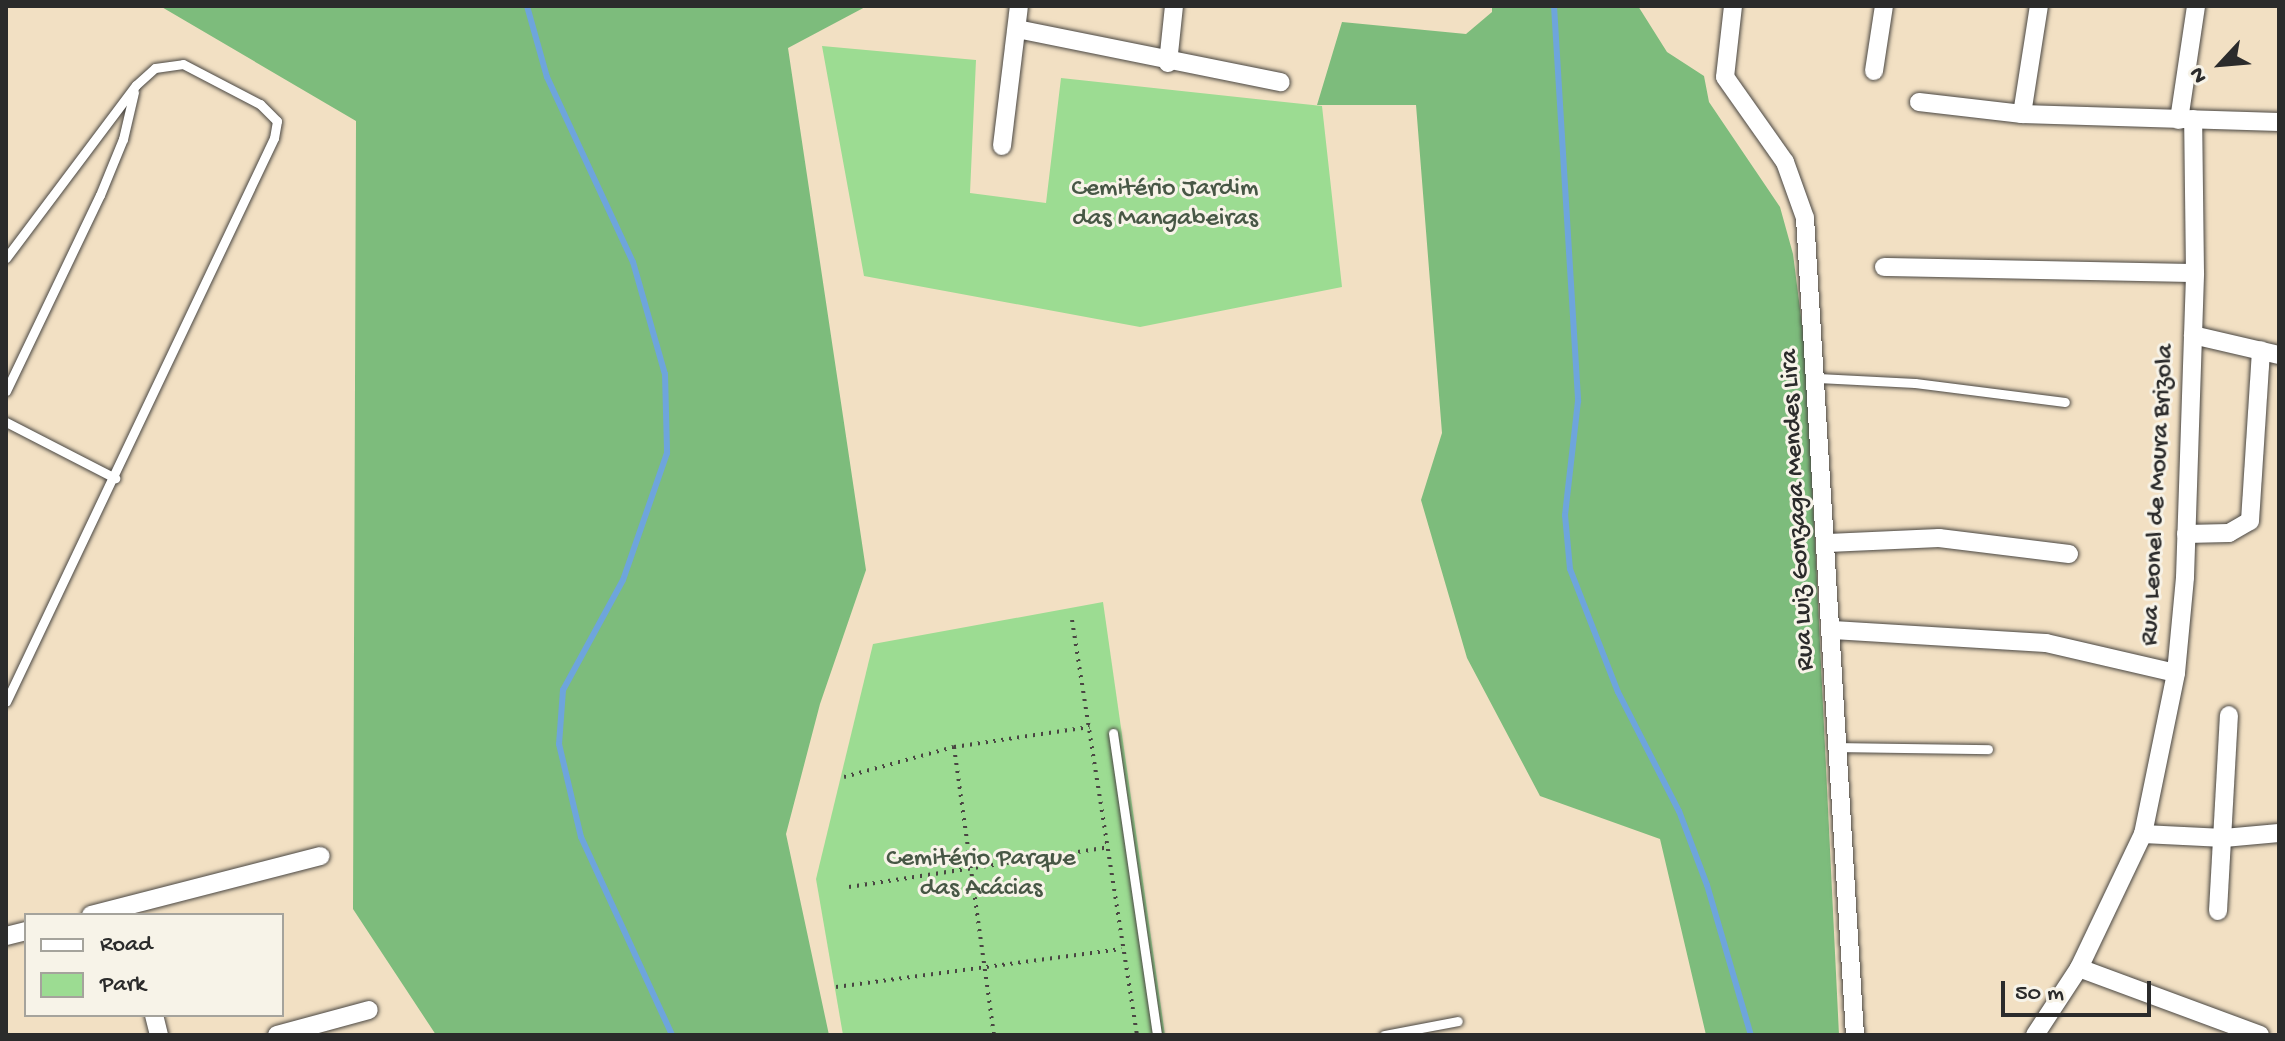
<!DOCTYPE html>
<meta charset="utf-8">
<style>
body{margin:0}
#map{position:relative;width:2285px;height:1041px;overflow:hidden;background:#f2e0c3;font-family:"Gochi Hand",sans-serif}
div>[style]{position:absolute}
.green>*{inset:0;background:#9cdc92}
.forest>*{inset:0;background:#7dbc7c}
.stream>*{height:6px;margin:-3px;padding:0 3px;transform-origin:3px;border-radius:3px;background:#6ea5dc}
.path>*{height:4px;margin-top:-2px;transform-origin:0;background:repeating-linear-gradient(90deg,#494642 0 2px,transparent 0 8px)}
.roads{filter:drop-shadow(0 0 2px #494642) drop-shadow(0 0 2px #494642)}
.lane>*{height:9px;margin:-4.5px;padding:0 4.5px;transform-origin:4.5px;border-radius:4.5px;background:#fff}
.street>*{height:18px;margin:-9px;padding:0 9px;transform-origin:9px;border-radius:9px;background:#fff}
span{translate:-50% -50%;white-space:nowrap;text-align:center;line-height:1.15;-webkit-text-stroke:6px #f7f3e8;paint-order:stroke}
.park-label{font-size:26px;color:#475745}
.street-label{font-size:26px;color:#2b2b2b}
.frame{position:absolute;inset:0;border:8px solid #2b2b2b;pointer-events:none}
.legend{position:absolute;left:24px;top:913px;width:260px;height:104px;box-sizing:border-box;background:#f7f3e8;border:2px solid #a5a39c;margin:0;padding:10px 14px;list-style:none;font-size:24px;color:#2b2b2b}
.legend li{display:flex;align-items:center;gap:16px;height:40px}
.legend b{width:40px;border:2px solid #a5a39c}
.north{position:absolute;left:2181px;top:24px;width:80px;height:80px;-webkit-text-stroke:6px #f7f3e8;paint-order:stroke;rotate:244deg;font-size:22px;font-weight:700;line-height:32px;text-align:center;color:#2b2b2b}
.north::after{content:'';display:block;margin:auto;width:28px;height:36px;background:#2b2b2b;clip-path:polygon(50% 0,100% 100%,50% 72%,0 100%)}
.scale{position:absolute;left:2001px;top:981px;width:150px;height:36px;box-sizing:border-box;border:4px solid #2b2b2b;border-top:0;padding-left:10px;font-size:24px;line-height:28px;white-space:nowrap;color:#2b2b2b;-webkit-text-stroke:6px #f7f3e8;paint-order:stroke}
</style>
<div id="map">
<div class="green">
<i style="clip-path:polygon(822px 46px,976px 60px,970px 193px,1046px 203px,1061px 78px,1322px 106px,1342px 287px,1140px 327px,864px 276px)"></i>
<i style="clip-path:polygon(1103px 602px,1165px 1035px,843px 1035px,816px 879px,873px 644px)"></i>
</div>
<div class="forest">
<i style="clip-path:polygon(160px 6px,867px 6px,788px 48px,866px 570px,820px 704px,786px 834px,829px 1035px,436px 1035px,353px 909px,356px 121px)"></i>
<i style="clip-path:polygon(1492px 6px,1638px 6px,1667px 52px,1704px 76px,1709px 102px,1780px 207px,1793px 254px,1806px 356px,1839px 1035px,1706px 1035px,1660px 839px,1540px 796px,1467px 658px,1421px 500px,1442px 433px,1416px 105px,1317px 105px,1342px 22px,1466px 34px,1492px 12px)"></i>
</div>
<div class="stream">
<i style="left:527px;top:6px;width:74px;rotate:74.3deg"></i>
<i style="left:547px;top:77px;width:204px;rotate:65.1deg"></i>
<i style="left:633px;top:262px;width:116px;rotate:74.1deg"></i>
<i style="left:665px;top:374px;width:79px;rotate:88.5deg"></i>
<i style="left:667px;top:453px;width:134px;rotate:109.1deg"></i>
<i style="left:623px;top:580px;width:125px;rotate:118.6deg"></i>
<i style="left:563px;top:690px;width:54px;rotate:94.2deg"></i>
<i style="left:559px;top:744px;width:96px;rotate:76.7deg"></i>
<i style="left:581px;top:837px;width:218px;rotate:65.3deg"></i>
<i style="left:1554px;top:6px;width:396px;rotate:86.5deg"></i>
<i style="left:1578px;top:401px;width:115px;rotate:96.5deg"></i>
<i style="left:1565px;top:515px;width:54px;rotate:84.7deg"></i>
<i style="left:1570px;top:569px;width:132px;rotate:68.7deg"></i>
<i style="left:1618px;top:692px;width:134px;rotate:62.9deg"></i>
<i style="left:1679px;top:811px;width:79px;rotate:69.3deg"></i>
<i style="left:1707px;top:885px;width:156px;rotate:73.7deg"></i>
</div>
<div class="path">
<i style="left:1072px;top:620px;width:420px;rotate:81.1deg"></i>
<i style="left:954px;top:747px;width:291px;rotate:82.1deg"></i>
<i style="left:844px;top:777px;width:114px;rotate:-15.3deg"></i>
<i style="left:954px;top:747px;width:137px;rotate:-8.4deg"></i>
<i style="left:849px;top:887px;width:259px;rotate:-8.7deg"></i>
<i style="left:836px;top:987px;width:288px;rotate:-7.6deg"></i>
</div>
<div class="roads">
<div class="lane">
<i style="left:6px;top:258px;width:216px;rotate:-53.1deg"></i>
<i style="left:136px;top:85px;width:25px;rotate:-42deg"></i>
<i style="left:155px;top:68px;width:28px;rotate:-8deg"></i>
<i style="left:183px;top:64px;width:87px;rotate:27.5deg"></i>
<i style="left:260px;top:104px;width:24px;rotate:45deg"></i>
<i style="left:277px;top:121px;width:17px;rotate:100deg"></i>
<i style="left:274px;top:138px;width:624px;rotate:115.42deg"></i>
<i style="left:1818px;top:378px;width:97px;rotate:3deg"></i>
<i style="left:1915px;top:383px;width:151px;rotate:7.2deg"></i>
<i style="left:6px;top:391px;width:217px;rotate:-64.4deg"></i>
<i style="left:100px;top:195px;width:61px;rotate:-67.7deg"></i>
<i style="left:123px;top:139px;width:48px;rotate:-76.8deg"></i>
<i style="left:6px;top:422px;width:123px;rotate:27.2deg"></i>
<i style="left:1113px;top:733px;width:305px;rotate:81.7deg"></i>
<i style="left:1837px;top:747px;width:151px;rotate:0.8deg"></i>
<i style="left:1384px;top:1035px;width:75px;rotate:-10.7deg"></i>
</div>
<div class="street">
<i style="left:1733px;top:6px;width:71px;rotate:96.4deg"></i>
<i style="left:1725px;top:77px;width:104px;rotate:54.8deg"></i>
<i style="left:1785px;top:162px;width:59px;rotate:70.3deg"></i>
<i style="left:1805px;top:218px;width:819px;rotate:86.5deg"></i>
<i style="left:1017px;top:29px;width:269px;rotate:11.4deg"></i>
<i style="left:1168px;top:63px;width:57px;rotate:-84deg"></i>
<i style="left:1874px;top:71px;width:66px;rotate:-81.3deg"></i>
<i style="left:1919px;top:102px;width:104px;rotate:6.6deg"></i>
<i style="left:2022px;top:114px;width:257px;rotate:1.8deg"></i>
<i style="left:2022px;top:114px;width:109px;rotate:-81.1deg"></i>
<i style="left:2179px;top:120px;width:115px;rotate:-81.5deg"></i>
<i style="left:1002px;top:146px;width:141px;rotate:-83.1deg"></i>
<i style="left:1884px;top:267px;width:311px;rotate:1.1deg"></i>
<i style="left:2193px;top:335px;width:88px;rotate:13.1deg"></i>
<i style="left:2186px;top:534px;width:43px;rotate:-1.3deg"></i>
<i style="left:2229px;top:533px;width:24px;rotate:-30deg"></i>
<i style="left:2250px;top:521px;width:171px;rotate:-86.3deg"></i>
<i style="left:1828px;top:543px;width:111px;rotate:-2.6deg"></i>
<i style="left:1939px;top:538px;width:131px;rotate:7deg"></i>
<i style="left:1833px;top:630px;width:213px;rotate:3.5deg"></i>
<i style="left:2046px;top:643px;width:133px;rotate:13deg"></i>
<i style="left:2143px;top:834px;width:81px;rotate:2.8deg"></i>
<i style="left:2224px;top:838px;width:55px;rotate:-5.2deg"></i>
<i style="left:2218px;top:911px;width:196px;rotate:-86.8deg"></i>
<i style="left:91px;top:915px;width:237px;rotate:-14.4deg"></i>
<i style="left:6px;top:936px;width:21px;rotate:-14deg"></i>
<i style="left:2079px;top:968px;width:193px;rotate:20.3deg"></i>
<i style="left:154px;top:1015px;width:21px;rotate:76deg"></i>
<i style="left:277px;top:1035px;width:95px;rotate:-15.2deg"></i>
<i style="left:2035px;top:1035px;width:80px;rotate:-56.7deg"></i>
<i style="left:2079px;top:968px;width:148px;rotate:-64.5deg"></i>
<i style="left:2143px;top:834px;width:164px;rotate:-78.4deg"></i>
<i style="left:2176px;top:673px;width:96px;rotate:-84.6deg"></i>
<i style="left:2185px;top:577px;width:304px;rotate:-88.1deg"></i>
<i style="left:2195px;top:273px;width:154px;rotate:-90.7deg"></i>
</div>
</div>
<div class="park-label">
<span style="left:1165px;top:205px">Cemitério Jardim<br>das Mangabeiras</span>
<span style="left:981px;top:875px">Cemitério Parque<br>das Acácias</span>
</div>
<div class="street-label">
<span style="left:2159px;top:495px;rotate:-87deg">Rua Leonel de Moura Brizola</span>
<span style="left:1799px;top:510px;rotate:-93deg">Rua Luiz Gonzaga Mendes Lira</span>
</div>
<div class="frame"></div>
<ul class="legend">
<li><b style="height:10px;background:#fff"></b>Road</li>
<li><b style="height:22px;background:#9cdc92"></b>Park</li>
</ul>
<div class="north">N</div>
<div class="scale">50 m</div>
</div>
